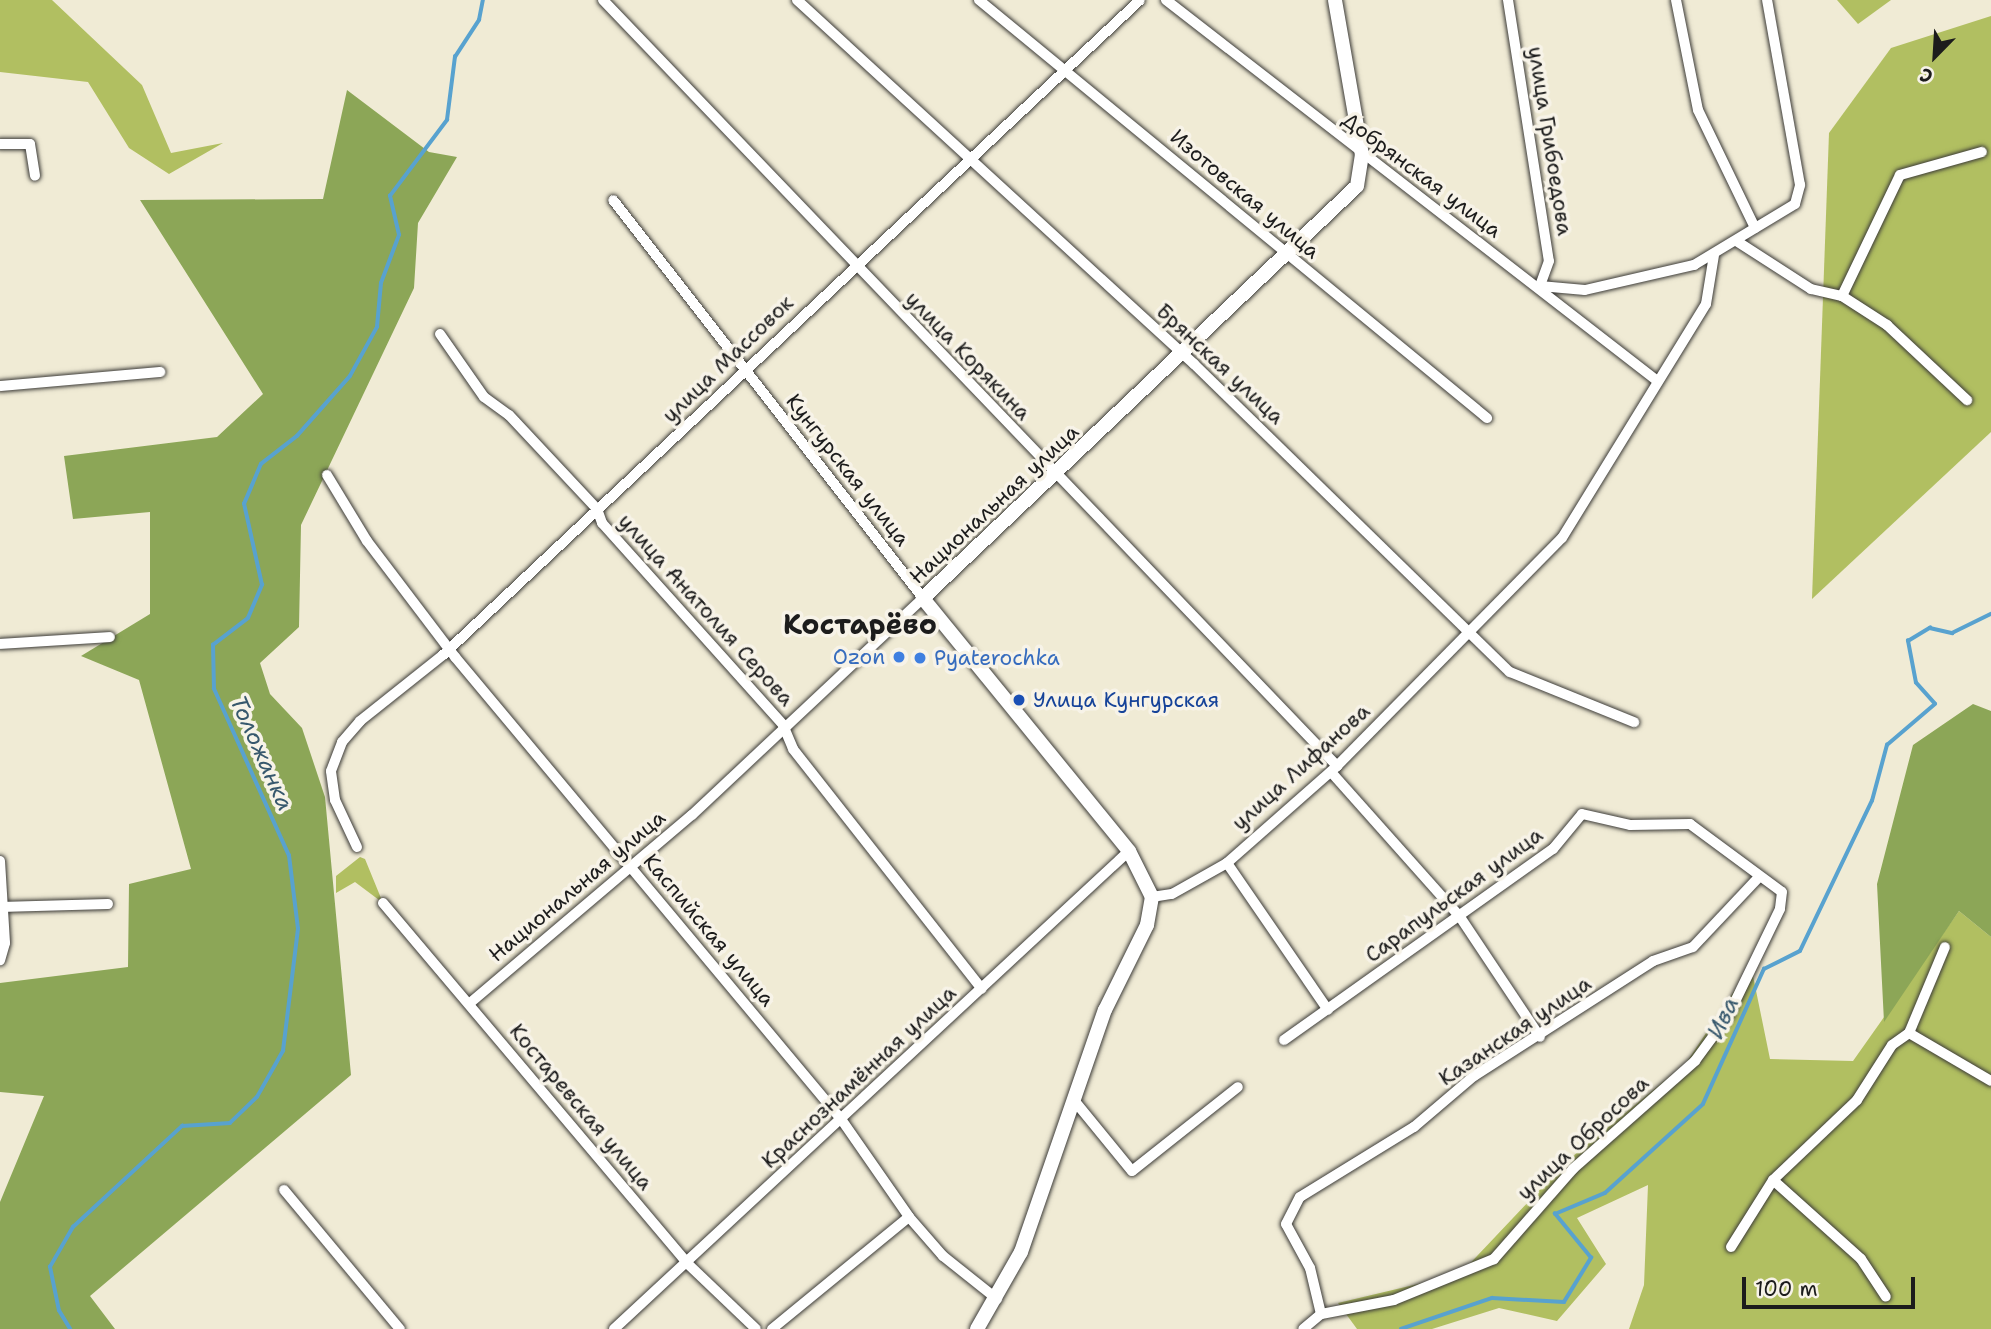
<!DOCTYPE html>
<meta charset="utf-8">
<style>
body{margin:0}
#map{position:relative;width:1991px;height:1329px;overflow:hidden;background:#f0ebd5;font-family:"Shantell Sans",sans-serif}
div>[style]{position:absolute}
.green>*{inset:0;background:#b1bf61}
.forest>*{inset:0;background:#8ca657}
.stream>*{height:3.5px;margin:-1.75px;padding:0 1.75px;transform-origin:1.75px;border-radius:1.75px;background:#58a2cf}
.roads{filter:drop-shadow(0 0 2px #3c3b38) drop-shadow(0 0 2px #3c3b38)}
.minor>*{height:10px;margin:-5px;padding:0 5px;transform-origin:5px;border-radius:5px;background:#fff}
.tertiary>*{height:14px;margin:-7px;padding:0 7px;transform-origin:7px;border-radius:7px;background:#fff}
.dots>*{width:19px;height:19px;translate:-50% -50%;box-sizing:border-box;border:4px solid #f7f3e8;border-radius:50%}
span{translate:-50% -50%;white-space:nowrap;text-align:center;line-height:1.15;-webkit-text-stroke:7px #f7f3e8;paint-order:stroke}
.street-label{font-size:21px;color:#1c1c1c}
.shop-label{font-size:21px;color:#366cbe}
.right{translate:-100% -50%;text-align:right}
.left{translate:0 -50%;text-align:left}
.transit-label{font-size:21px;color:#164399}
.water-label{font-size:23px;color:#37586d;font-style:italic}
.district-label{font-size:28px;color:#1c1c1c;font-weight:700}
.north{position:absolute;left:1900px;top:21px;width:70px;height:70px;-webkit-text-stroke:5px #f7f3e8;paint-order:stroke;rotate:204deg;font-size:19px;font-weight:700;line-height:28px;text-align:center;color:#1c1c1c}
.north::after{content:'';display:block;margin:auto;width:24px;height:32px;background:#1c1c1c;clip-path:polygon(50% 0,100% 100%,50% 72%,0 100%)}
.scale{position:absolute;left:1742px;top:1277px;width:173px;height:32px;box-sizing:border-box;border:4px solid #1c1c1c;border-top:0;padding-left:9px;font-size:21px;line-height:24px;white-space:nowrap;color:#1c1c1c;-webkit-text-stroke:5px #f7f3e8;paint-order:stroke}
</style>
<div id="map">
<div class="green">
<i style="clip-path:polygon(0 0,52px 0,142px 85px,171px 153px,223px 143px,169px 174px,129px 148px,88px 82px,0 72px)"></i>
<i style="clip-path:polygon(1837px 0,1891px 0,1858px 24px)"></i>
<i style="clip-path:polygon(1991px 16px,1991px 432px,1812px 599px,1829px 133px,1891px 48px)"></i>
<i style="clip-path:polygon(360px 857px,365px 859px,383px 903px,355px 882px,336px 893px,336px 876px)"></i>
<i style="clip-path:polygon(1959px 911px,1991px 937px,1991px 1329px,1629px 1329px,1644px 1285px,1648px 1185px,1577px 1218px,1606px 1264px,1557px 1321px,1499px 1308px,1432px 1329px,1357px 1329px,1338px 1303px,1460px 1274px,1567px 1161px,1686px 1063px,1751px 966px,1770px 1059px,1853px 1061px)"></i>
</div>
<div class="forest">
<i style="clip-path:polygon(347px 90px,429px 152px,457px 157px,418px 223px,414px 288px,301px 525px,299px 627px,260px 663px,270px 694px,302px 728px,325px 797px,351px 1075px,90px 1296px,115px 1329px,0 1329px,0 1202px,44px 1096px,0 1092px,0 983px,128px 967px,129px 884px,191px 869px,139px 680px,81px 656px,150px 614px,150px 512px,73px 519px,64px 456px,217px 437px,263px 394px,140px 200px,323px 199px)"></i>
<i style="clip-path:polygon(1973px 704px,1991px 711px,1991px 937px,1959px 911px,1884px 1022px,1877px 884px,1913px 745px)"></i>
</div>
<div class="stream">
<i style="left:70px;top:1329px;width:21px;rotate:-121deg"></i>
<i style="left:59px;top:1311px;width:45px;rotate:-101.6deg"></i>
<i style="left:50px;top:1267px;width:46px;rotate:-60.1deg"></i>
<i style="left:73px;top:1227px;width:149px;rotate:-42.8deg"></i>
<i style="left:182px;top:1126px;width:48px;rotate:-3.6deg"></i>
<i style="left:230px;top:1123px;width:37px;rotate:-44deg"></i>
<i style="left:257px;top:1097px;width:53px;rotate:-60.5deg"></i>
<i style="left:283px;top:1051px;width:123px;rotate:-83deg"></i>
<i style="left:298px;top:929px;width:74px;rotate:-97deg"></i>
<i style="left:289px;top:856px;width:183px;rotate:-114.2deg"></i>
<i style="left:214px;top:689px;width:44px;rotate:-91.3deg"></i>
<i style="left:213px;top:645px;width:44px;rotate:-37.6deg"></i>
<i style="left:248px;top:618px;width:36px;rotate:-67deg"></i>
<i style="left:262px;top:585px;width:83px;rotate:-102.5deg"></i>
<i style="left:244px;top:504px;width:43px;rotate:-67deg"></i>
<i style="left:261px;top:464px;width:46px;rotate:-37.9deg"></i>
<i style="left:297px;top:436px;width:80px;rotate:-48.5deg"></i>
<i style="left:350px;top:376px;width:56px;rotate:-61.1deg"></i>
<i style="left:377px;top:327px;width:44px;rotate:-84.8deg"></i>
<i style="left:381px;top:283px;width:51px;rotate:-69.4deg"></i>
<i style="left:399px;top:235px;width:40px;rotate:-103deg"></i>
<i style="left:390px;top:196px;width:95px;rotate:-53.1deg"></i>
<i style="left:447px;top:120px;width:64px;rotate:-82.8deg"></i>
<i style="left:455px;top:57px;width:44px;rotate:-57deg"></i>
<i style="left:479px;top:20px;width:20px;rotate:-79deg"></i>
<i style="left:1401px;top:1329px;width:96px;rotate:-18.8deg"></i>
<i style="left:1492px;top:1298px;width:72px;rotate:3.2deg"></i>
<i style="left:1564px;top:1302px;width:52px;rotate:-58.5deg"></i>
<i style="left:1591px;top:1258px;width:57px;rotate:-129.3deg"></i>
<i style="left:1555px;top:1214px;width:54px;rotate:-22.8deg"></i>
<i style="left:1605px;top:1193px;width:132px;rotate:-42.2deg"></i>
<i style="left:1703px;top:1104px;width:148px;rotate:-65.7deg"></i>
<i style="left:1764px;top:969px;width:40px;rotate:-26.6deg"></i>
<i style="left:1800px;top:951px;width:166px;rotate:-64.4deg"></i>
<i style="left:1872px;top:801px;width:58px;rotate:-75deg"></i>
<i style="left:1887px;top:745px;width:63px;rotate:-40.5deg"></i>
<i style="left:1935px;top:704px;width:28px;rotate:-132deg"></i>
<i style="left:1916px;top:683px;width:43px;rotate:-100.8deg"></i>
<i style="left:1908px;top:641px;width:26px;rotate:-31deg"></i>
<i style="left:1930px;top:628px;width:23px;rotate:13deg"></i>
<i style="left:1952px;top:633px;width:43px;rotate:-26deg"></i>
</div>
<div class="roads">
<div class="minor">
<i style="left:603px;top:0;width:1061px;rotate:46.22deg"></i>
<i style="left:797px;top:0;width:539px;rotate:42.52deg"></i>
<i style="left:1194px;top:364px;width:441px;rotate:44.3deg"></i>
<i style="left:1510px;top:672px;width:134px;rotate:22deg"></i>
<i style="left:979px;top:0;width:658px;rotate:39.45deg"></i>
<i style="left:1166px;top:0;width:620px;rotate:37.79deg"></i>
<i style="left:1508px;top:0;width:264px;rotate:81.1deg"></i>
<i style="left:1549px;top:261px;width:27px;rotate:110deg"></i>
<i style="left:1676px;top:0;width:112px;rotate:78.7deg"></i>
<i style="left:1698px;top:110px;width:131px;rotate:64.2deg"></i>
<i style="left:0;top:144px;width:30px"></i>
<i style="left:30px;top:144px;width:32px;rotate:81deg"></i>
<i style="left:1738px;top:242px;width:87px;rotate:32.8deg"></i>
<i style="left:1811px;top:289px;width:32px;rotate:13deg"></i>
<i style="left:1842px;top:296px;width:54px;rotate:32.8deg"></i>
<i style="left:1887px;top:325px;width:110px;rotate:43.2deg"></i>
<i style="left:1540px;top:286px;width:45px;rotate:5.1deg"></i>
<i style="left:1585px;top:290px;width:112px;rotate:-12.9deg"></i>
<i style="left:1694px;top:265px;width:118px;rotate:-31.1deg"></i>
<i style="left:1795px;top:204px;width:20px;rotate:-75deg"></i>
<i style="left:1800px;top:185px;width:188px;rotate:-100.1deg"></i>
<i style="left:1842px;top:296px;width:134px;rotate:-64.4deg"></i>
<i style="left:1900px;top:175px;width:85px;rotate:-15.7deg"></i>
<i style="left:440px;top:334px;width:77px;rotate:55.1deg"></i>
<i style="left:484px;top:397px;width:31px;rotate:36deg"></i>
<i style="left:509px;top:415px;width:129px;rotate:46.9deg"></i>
<i style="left:597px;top:509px;width:15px;rotate:70deg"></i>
<i style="left:602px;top:523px;width:271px;rotate:48.1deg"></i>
<i style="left:783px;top:725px;width:26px;rotate:67deg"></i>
<i style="left:793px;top:749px;width:305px;rotate:51.8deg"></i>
<i style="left:0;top:386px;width:161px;rotate:-5deg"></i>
<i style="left:327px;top:475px;width:77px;rotate:58.8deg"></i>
<i style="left:367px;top:541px;width:146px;rotate:52.8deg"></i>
<i style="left:455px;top:657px;width:602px;rotate:50.12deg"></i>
<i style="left:841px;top:1119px;width:119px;rotate:55.2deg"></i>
<i style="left:909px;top:1217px;width:52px;rotate:48.9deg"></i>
<i style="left:943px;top:1256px;width:69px;rotate:38.5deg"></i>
<i style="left:0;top:644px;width:110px;rotate:-3.6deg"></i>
<i style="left:1331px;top:772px;width:194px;rotate:48.3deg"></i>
<i style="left:1460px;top:917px;width:144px;rotate:56.3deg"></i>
<i style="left:357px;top:847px;width:52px;rotate:-115.1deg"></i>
<i style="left:335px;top:800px;width:29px;rotate:-98deg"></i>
<i style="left:331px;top:771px;width:31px;rotate:-69deg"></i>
<i style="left:342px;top:742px;width:28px;rotate:-49deg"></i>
<i style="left:360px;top:721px;width:106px;rotate:-38.5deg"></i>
<i style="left:443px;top:655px;width:956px;rotate:-43.22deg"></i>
<i style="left:0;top:861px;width:82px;rotate:86.5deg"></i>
<i style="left:5px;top:943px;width:18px;rotate:106deg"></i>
<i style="left:1227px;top:863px;width:178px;rotate:55.5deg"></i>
<i style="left:1152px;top:897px;width:20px;rotate:-9deg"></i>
<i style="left:1172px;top:894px;width:63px;rotate:-29.4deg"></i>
<i style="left:1227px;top:863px;width:147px;rotate:-41.4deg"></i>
<i style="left:1337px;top:766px;width:320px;rotate:-45.4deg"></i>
<i style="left:1562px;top:538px;width:275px;rotate:-58.4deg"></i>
<i style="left:1706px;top:304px;width:50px;rotate:-80.7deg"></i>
<i style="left:383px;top:903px;width:471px;rotate:49.8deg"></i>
<i style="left:687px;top:1263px;width:95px;rotate:43.7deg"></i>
<i style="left:0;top:907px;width:108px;rotate:-1.6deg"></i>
<i style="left:470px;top:1003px;width:291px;rotate:-40.3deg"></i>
<i style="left:692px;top:815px;width:317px;rotate:-43.2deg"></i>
<i style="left:923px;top:598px;width:504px;rotate:-127.91deg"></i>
<i style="left:1909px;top:1033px;width:95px;rotate:30.3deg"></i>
<i style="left:1284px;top:1040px;width:330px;rotate:-35.4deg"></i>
<i style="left:1553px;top:849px;width:45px;rotate:-50.4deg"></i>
<i style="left:1582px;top:814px;width:49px;rotate:12.9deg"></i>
<i style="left:1630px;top:825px;width:60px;rotate:-1deg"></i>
<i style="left:1690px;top:824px;width:114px;rotate:36.5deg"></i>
<i style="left:1782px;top:892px;width:17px;rotate:97deg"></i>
<i style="left:1780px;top:909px;width:119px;rotate:115.9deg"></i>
<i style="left:1728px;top:1016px;width:56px;rotate:126.3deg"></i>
<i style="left:1695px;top:1061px;width:163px;rotate:138.5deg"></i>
<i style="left:1573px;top:1169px;width:120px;rotate:131.3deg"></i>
<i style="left:1494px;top:1259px;width:108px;rotate:157.7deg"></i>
<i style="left:1394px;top:1300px;width:74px;rotate:169.1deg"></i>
<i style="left:1321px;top:1314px;width:23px;rotate:140deg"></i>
<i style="left:1073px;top:1099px;width:93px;rotate:50.7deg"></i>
<i style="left:1132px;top:1171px;width:135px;rotate:-38.4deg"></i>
<i style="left:1773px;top:1180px;width:118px;rotate:41.9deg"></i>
<i style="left:1861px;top:1259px;width:45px;rotate:56.7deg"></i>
<i style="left:284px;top:1190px;width:181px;rotate:50.2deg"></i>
<i style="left:1731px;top:1247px;width:79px;rotate:-57.9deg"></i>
<i style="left:1773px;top:1180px;width:116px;rotate:-43.6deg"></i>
<i style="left:1857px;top:1100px;width:65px;rotate:-57.5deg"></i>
<i style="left:1892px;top:1045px;width:21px;rotate:-35deg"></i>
<i style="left:1909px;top:1033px;width:93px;rotate:-67.3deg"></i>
<i style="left:1321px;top:1314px;width:47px;rotate:-103.4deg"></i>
<i style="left:1310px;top:1268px;width:50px;rotate:-118.6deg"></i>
<i style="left:1286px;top:1224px;width:30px;rotate:-63deg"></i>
<i style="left:1300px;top:1197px;width:134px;rotate:-31.6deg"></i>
<i style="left:1414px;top:1127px;width:79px;rotate:-40.4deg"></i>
<i style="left:1474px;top:1076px;width:213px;rotate:-32.7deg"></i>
<i style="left:1653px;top:961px;width:42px;rotate:-19.3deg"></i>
<i style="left:1693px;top:947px;width:96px;rotate:-46.7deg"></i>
<i style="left:614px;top:1329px;width:703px;rotate:-42.87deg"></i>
<i style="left:772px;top:1329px;width:177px;rotate:-39.3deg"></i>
</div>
<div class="tertiary">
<i style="left:977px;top:1329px;width:89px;rotate:-60.3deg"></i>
<i style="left:1021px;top:1252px;width:256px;rotate:-70.9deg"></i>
<i style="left:1105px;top:1010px;width:95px;rotate:-63.7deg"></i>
<i style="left:1147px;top:925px;width:28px;rotate:-80deg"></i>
<i style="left:1152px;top:897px;width:51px;rotate:-116.6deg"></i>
<i style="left:1129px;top:851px;width:326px;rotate:-129.2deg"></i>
<i style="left:923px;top:598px;width:598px;rotate:-43.51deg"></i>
<i style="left:1357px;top:186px;width:31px;rotate:-81deg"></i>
<i style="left:1362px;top:155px;width:157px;rotate:-99.9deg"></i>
</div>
</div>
<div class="dots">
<i style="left:899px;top:657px;background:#3f7fe0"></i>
<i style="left:920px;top:658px;background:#3f7fe0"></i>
<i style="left:1019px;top:700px;background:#1a4fb4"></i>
</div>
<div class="street-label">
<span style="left:1550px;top:141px;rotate:81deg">улица Грибоедова</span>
<span style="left:1422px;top:175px;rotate:37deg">Добрянская улица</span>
<span style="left:1245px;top:194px;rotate:40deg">Изотовская улица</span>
<span style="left:968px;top:356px;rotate:46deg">улица Корякина</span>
<span style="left:728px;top:359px;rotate:-44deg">улица Массовок</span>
<span style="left:1220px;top:364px;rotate:43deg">Брянская улица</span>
<span style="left:848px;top:470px;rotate:52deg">Кунгурская улица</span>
<span style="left:994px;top:504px;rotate:-43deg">Национальная улица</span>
<span style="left:706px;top:610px;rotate:48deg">улица Анатолия Серова</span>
<span style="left:1301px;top:767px;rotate:-42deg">улица Лифанова</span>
<span style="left:577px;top:886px;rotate:-40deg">Национальная улица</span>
<span style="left:1454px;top:895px;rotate:-36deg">Сарапульская улица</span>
<span style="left:709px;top:930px;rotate:50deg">Каспийская улица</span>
<span style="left:1515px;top:1031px;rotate:-34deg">Казанская улица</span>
<span style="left:859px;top:1077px;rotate:-43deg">Краснознамённая улица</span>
<span style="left:581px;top:1107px;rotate:50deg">Костаревская улица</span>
<span style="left:1583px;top:1138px;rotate:-43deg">улица Обросова</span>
</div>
<div class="shop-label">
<span class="right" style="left:885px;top:657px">Ozon</span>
<span class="left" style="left:934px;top:658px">Pyaterochka</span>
</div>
<div class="transit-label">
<span class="left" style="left:1033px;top:700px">Улица Кунгурская</span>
</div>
<div class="water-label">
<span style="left:262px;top:753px;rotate:66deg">Толожанка</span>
<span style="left:1723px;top:1018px;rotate:-65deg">Ива</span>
</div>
<div class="district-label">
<span style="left:860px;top:624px">Костарёво</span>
</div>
<div class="north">С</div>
<div class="scale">100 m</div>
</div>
